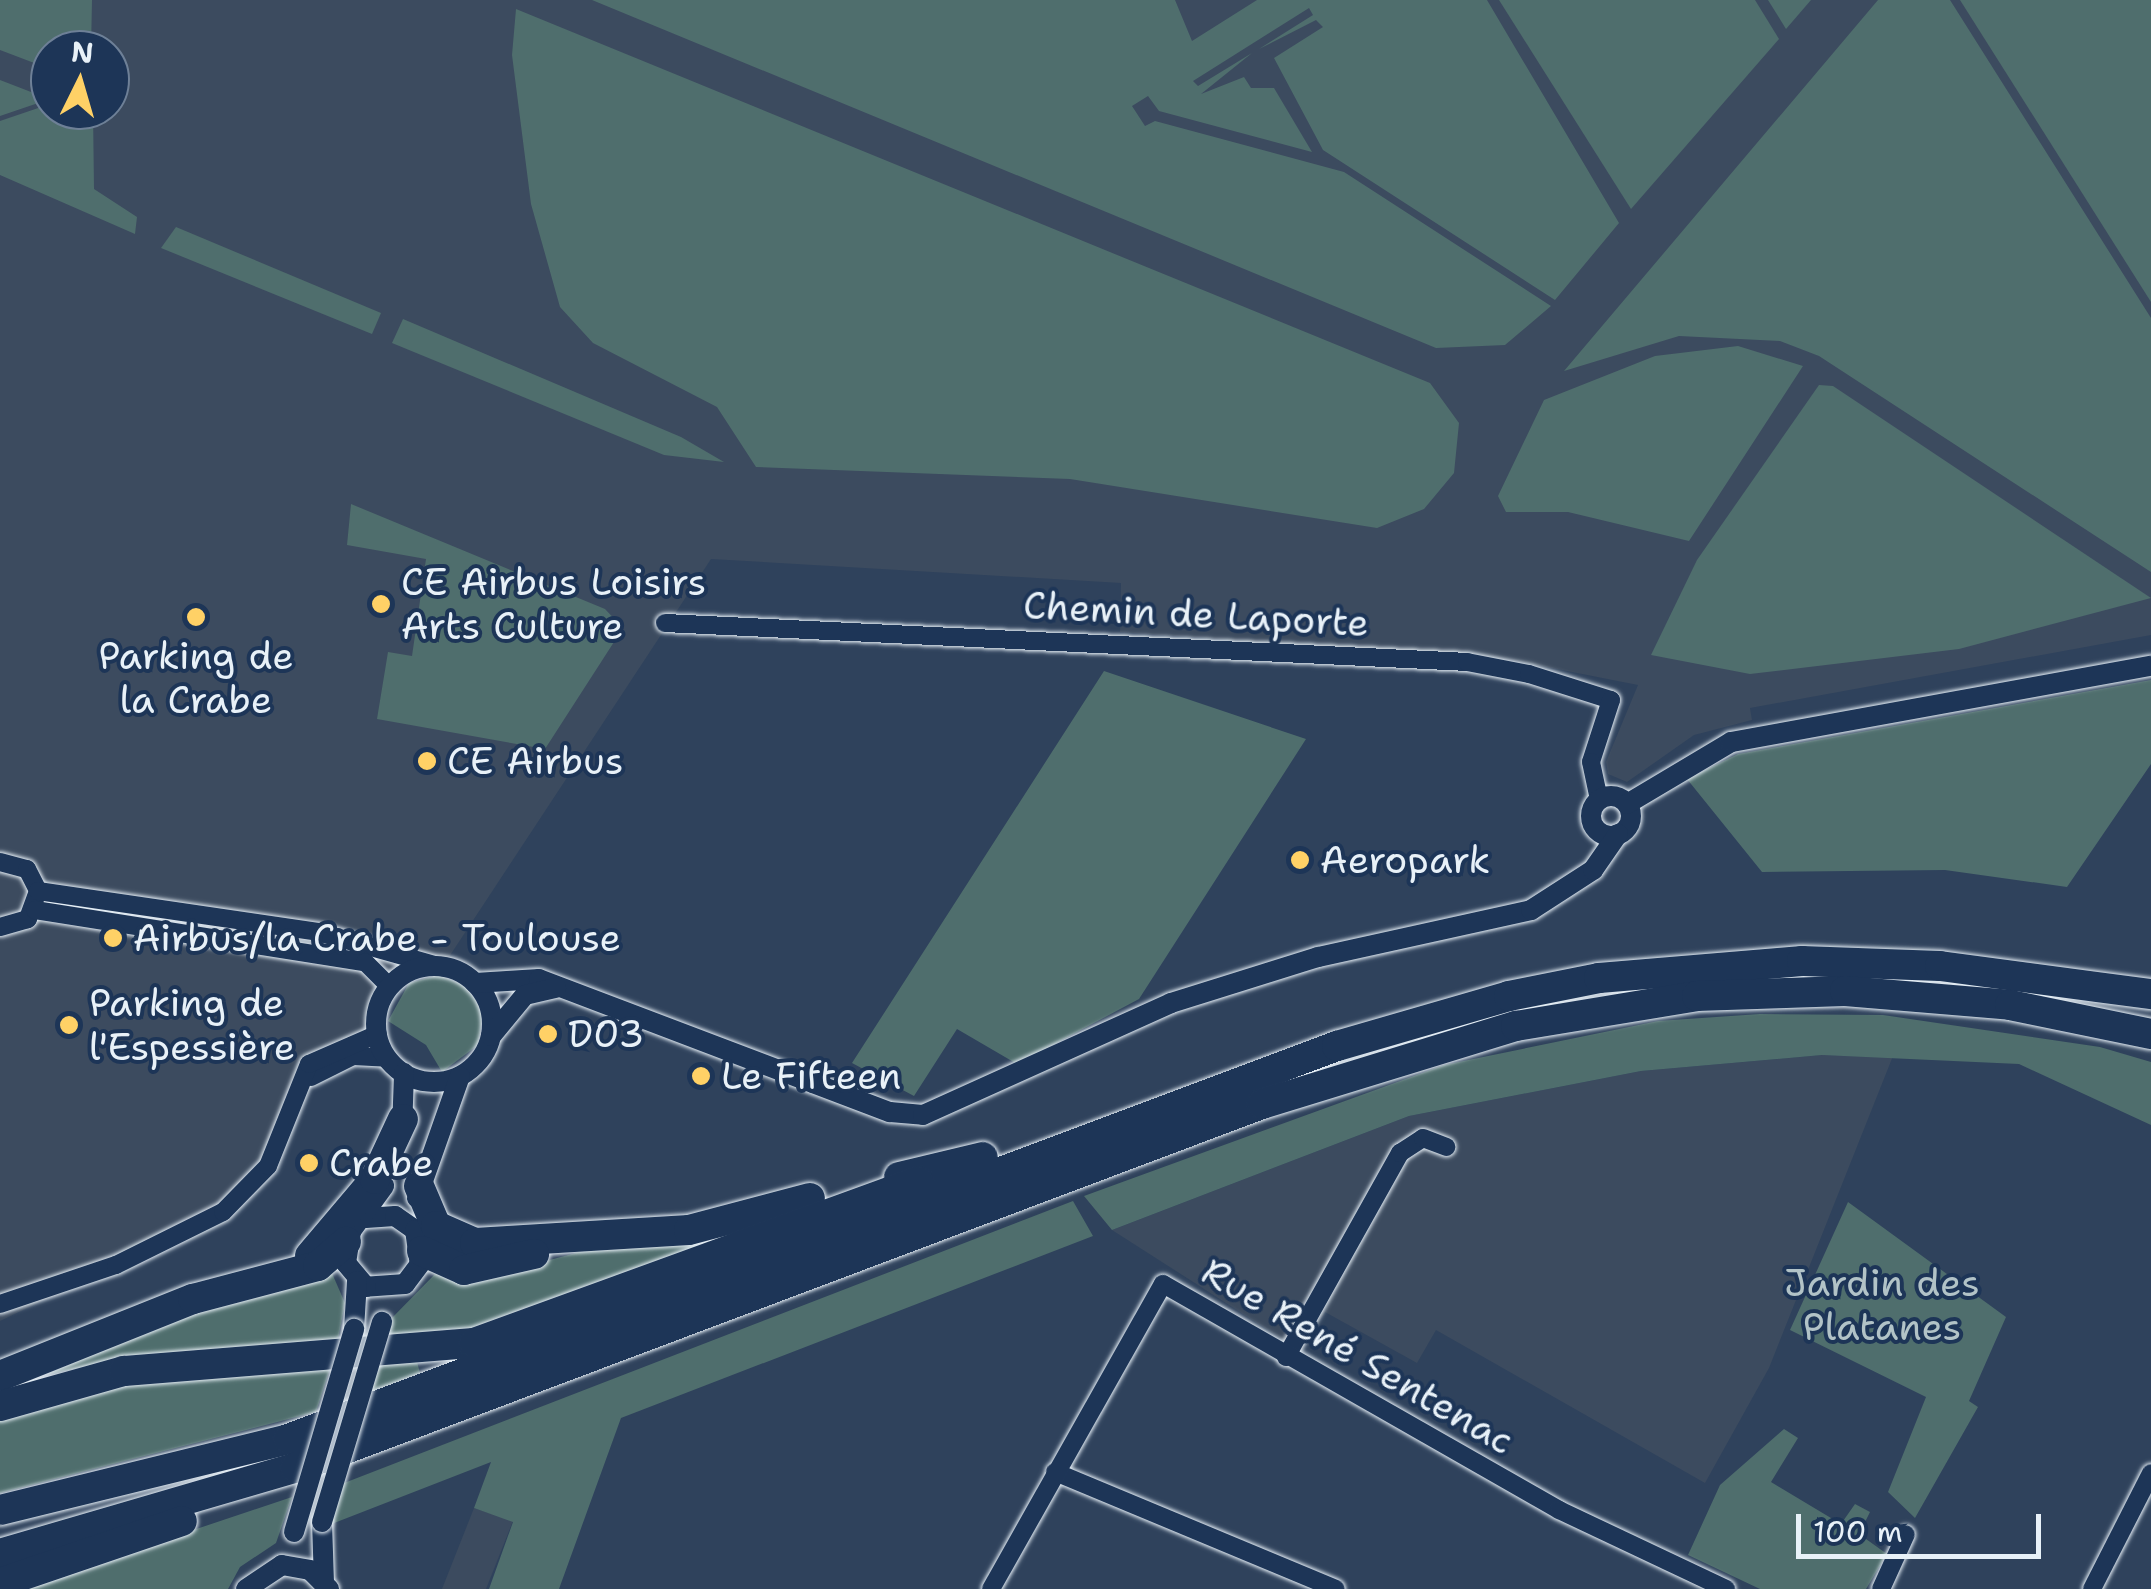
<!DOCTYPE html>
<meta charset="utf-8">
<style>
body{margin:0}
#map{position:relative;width:2151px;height:1589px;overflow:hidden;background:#2f425c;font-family:"Shantell Sans",sans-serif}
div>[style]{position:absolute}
.built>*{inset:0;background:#3c4b5f}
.green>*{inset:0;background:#4f6e6d}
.roads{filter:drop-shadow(0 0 2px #e8f1f8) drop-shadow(0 0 2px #e8f1f8)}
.minor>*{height:18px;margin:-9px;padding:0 9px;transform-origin:9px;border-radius:9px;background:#1d3557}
.tertiary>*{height:20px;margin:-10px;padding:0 10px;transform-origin:10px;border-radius:10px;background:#1d3557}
.tertiary>.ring{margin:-10px;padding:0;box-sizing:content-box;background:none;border:20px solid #1d3557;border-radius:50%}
.motorway>*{height:30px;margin:-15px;padding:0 15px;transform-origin:15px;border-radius:15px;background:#1d3557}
.bridges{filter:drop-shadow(0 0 2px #e8f1f8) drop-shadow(0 0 2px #e8f1f8)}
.tertiary-bridge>*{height:20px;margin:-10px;padding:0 10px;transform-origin:10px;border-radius:10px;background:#1d3557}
.dots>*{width:28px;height:28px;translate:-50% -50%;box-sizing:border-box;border:5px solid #1d3557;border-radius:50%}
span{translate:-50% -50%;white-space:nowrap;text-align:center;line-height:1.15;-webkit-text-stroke:8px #1d3557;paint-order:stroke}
.poi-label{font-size:38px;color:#e8f1f8}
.left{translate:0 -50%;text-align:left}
.street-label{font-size:38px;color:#e8f1f8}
.park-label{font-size:38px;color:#b2c3c7}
.north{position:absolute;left:30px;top:30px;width:100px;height:100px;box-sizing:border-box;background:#1d3557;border:2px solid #6e8097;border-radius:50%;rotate:5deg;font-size:28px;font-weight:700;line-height:40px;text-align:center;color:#e8f1f8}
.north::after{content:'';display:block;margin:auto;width:35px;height:45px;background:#ffd166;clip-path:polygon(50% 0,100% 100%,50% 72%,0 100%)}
.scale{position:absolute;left:1796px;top:1514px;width:245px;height:45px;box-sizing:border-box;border:5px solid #e8f1f8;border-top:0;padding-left:12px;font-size:30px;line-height:35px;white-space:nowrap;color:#e8f1f8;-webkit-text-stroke:8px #1d3557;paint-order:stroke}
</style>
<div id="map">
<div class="built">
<i style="clip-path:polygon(evenodd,0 0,2151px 0,2151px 635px,1750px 708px,1752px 720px,1694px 735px,1627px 782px,1608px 774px,1606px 762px,1638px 685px,1512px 660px,1120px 632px,1121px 583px,711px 559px,445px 963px,419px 963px,387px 981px,365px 1033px,301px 1081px,268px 1166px,194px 1228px,0 1321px,0 0,50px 50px,110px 50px,110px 110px,50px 110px,50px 50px)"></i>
<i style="clip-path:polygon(1822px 1055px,1893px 1056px,1769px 1368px,1705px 1483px,1436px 1330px,1417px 1363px,1325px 1312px,1301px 1351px,1112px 1230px,1409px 1116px,1641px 1071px)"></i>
<i style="clip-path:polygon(474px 1508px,513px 1521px,486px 1589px,442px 1589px)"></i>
</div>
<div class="green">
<i style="clip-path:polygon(0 0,92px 0,91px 50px,50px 50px,50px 69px,0 50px)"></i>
<i style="clip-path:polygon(592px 0,1175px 0,1192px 41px,1257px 0,1487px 0,1619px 223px,1555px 300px,1323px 150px,1274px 58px,1323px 27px,1316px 20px,1259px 49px,1313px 15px,1309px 8px,1193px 81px,1198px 86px,1252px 53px,1201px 94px,1244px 77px,1251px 88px,1274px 88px,1312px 152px,1159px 111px,1148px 96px,1132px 106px,1145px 126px,1155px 121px,1344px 172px,1551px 306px,1505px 345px,1436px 348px)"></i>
<i style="clip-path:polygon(1499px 0,1755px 0,1779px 39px,1631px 209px)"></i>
<i style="clip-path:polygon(1768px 0,1811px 0,1786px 29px)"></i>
<i style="clip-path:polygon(1878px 0,1950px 0,2151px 318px,2151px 572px,1819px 356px,1780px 341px,1679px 336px,1564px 371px)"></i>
<i style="clip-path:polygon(1960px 0,2151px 0,2151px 302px)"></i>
<i style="clip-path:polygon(516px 9px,1430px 383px,1459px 423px,1454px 473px,1424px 509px,1377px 528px,1070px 479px,756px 467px,717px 407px,593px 343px,560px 307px,531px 204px,512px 55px)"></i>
<i style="clip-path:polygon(0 80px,44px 97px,50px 86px,50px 99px,0 116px)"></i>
<i style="clip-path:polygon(50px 104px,93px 110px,94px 189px,137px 217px,135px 234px,0 175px,0 121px)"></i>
<i style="clip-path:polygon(176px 227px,381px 313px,372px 334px,161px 248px)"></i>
<i style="clip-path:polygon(403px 319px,681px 437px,724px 462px,664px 455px,392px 343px)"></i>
<i style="clip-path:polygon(1738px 346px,1803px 366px,1689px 541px,1568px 512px,1506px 512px,1498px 496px,1544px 400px,1655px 356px)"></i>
<i style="clip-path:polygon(1819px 385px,1833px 386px,2151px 598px,1959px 649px,1750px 674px,1651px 655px,1697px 560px)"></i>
<i style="clip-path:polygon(351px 504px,605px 609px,623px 628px,545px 749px,377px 719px,388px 652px,412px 656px,426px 559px,347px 545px)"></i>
<i style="clip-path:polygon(1104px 671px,1306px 739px,1139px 999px,1017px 1064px,957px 1029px,914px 1096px,852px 1063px)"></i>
<i style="clip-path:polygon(2151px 680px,2151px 764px,2067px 887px,1945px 870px,1762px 872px,1687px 779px,1738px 754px)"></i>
<i style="clip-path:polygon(439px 975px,468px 987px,483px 1014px,478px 1045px,442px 1072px,426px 1045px,388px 1021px,409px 983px)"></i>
<i style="clip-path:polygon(1760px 1014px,1883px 1015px,2100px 1047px,2151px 1062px,2151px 1125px,2019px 1064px,1822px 1055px,1641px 1071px,1409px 1116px,1112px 1230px,1084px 1196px,1444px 1065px,1658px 1021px)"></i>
<i style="clip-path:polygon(1073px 1201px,1093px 1236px,621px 1418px,559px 1589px,489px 1589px,513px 1522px,474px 1508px,491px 1462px,329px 1525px,339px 1485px)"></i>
<i style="clip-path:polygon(1848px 1202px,2006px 1317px,1969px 1401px,1978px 1407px,1915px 1518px,1888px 1492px,1926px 1397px,1790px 1330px)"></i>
<i style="clip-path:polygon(709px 1232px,735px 1237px,456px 1336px,453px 1329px,381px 1347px,389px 1321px,435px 1274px,475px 1280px,598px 1247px)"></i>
<i style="clip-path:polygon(331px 1271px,345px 1303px,336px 1350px,102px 1363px,45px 1375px,169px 1322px)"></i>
<i style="clip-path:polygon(417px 1362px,420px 1373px,367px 1393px,375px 1366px)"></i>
<i style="clip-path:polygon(330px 1369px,316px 1412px,0 1493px,0 1413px,108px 1380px)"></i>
<i style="clip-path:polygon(1784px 1429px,1798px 1438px,1771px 1482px,1841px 1524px,1855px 1504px,1870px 1512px,1859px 1534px,1887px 1554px,1866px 1589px,1760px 1589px,1688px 1555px,1720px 1485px)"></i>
<i style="clip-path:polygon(292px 1497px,276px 1543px,240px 1567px,228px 1589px,17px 1589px)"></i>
</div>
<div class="roads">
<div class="minor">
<i style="left:665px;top:623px;width:803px;rotate:2.78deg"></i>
<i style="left:1467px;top:662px;width:63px;rotate:11deg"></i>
<i style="left:1529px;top:674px;width:86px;rotate:17.6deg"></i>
<i style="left:1611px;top:700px;width:65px;rotate:107.9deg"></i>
<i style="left:1591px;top:762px;width:38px;rotate:78deg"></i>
<i style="left:0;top:862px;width:28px;rotate:15deg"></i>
<i style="left:27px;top:869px;width:25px;rotate:63deg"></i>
<i style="left:38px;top:891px;width:30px;rotate:110deg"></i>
<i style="left:28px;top:919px;width:29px;rotate:164deg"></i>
<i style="left:38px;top:891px;width:283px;rotate:8.3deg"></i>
<i style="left:318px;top:932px;width:129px;rotate:15.8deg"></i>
<i style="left:35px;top:910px;width:334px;rotate:9deg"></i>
<i style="left:365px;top:962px;width:35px;rotate:45deg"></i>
<i style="left:311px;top:1077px;width:47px;rotate:-26.6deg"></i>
<i style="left:353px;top:1056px;width:34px;rotate:3deg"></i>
<i style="left:0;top:1304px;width:122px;rotate:-18.6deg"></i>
<i style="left:116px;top:1265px;width:119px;rotate:-26.4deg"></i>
<i style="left:223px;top:1212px;width:64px;rotate:-45.6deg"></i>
<i style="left:268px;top:1166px;width:110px;rotate:-68.1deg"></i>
<i style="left:309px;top:1064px;width:75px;rotate:-23.5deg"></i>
<i style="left:1286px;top:1357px;width:234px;rotate:-60.8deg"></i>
<i style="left:1400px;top:1153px;width:27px;rotate:-33deg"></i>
<i style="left:1423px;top:1138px;width:25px;rotate:21deg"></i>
<i style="left:1055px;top:1472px;width:304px;rotate:22.6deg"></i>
<i style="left:991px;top:1589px;width:350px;rotate:-60.6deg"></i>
<i style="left:1163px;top:1284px;width:456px;rotate:29.7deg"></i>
<i style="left:1559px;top:1510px;width:185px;rotate:25.3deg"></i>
<i style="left:1881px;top:1589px;width:60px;rotate:-65.6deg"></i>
<i style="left:2092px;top:1589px;width:130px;rotate:-63deg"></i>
</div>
<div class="tertiary">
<i class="ring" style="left:1591px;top:796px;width:20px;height:20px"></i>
<i style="left:1627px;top:804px;width:121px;rotate:-30.8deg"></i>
<i style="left:1731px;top:742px;width:427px;rotate:-10.3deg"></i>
<i class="ring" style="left:376px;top:966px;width:96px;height:96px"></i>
<i style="left:475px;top:983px;width:64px;rotate:-3.6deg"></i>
<i style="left:539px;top:979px;width:375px;rotate:20.8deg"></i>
<i style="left:890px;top:1112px;width:33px;rotate:5deg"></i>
<i style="left:923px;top:1115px;width:272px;rotate:-24.3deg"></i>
<i style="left:1171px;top:1003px;width:154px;rotate:-17.4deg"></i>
<i style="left:1318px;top:957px;width:218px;rotate:-12.4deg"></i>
<i style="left:1531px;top:910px;width:74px;rotate:-32.8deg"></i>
<i style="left:1593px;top:870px;width:44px;rotate:-55.2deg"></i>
<i style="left:491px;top:1036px;width:53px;rotate:-50.3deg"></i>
<i style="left:525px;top:995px;width:32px;rotate:-13deg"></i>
<i style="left:402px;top:1131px;width:58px;rotate:-88deg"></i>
<i style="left:417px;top:1198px;width:129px;rotate:-70.6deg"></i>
<i style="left:366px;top:1218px;width:29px;rotate:-4deg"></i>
<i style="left:395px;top:1216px;width:24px;rotate:35deg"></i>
<i style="left:415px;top:1230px;width:34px;rotate:82deg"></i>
<i style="left:420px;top:1264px;width:25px;rotate:127deg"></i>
<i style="left:405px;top:1284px;width:39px;rotate:176deg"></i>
<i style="left:366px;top:1287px;width:31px;rotate:-130deg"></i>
<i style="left:346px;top:1263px;width:32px;rotate:-81deg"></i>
<i style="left:351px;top:1231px;width:56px;rotate:-53.7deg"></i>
<i style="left:354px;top:1329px;width:48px;rotate:-86.4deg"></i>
<i style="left:322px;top:1522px;width:60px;rotate:88.1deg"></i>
<i style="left:246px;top:1589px;width:43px;rotate:-33.7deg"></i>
<i style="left:282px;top:1565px;width:28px;rotate:10deg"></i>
<i style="left:310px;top:1570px;width:27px;rotate:45deg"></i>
</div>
<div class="motorway">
<i style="left:899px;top:1177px;width:86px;rotate:-13.4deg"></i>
<i style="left:419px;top:1186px;width:43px;rotate:67deg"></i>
<i style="left:436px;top:1226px;width:43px;rotate:23.6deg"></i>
<i style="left:475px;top:1243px;width:214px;rotate:-3.5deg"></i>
<i style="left:689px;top:1230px;width:125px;rotate:-14.8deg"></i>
<i style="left:422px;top:1251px;width:46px;rotate:24.3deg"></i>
<i style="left:464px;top:1270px;width:72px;rotate:-12.9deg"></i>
<i style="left:310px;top:1256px;width:101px;rotate:-49.8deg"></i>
<i style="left:375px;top:1179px;width:66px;rotate:-65deg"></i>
<i style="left:0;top:1376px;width:208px;rotate:-21.8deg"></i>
<i style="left:193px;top:1299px;width:129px;rotate:-14.8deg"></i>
<i style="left:318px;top:1266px;width:37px;rotate:-41deg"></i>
<i style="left:0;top:1406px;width:129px;rotate:-15.8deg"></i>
<i style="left:124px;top:1371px;width:351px;rotate:-4.6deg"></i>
<i style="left:474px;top:1343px;width:473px;rotate:-20deg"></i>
<i style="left:0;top:1510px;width:297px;rotate:-13.8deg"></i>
<i style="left:288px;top:1439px;width:1120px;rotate:-20.54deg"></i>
<i style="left:1337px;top:1046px;width:179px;rotate:-16.2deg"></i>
<i style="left:1509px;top:996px;width:92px;rotate:-11.3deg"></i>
<i style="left:1599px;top:978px;width:204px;rotate:-4.8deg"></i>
<i style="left:1802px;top:961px;width:138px;rotate:2.1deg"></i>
<i style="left:1940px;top:966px;width:213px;rotate:7.6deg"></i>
<i style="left:0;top:1554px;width:307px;rotate:-16.3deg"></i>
<i style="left:295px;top:1468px;width:1033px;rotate:-20.63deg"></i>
<i style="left:1262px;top:1104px;width:266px;rotate:-17.1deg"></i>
<i style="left:1516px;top:1026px;width:183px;rotate:-9.4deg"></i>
<i style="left:1697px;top:996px;width:148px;rotate:-1.9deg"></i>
<i style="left:1845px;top:991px;width:166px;rotate:4.8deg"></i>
<i style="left:2010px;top:1005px;width:144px;rotate:11.6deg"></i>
<i style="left:0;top:1583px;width:192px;rotate:-18.8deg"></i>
</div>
</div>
<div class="bridges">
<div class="tertiary-bridge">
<i style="left:322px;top:1522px;width:209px;rotate:-73.3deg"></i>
<i style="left:294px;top:1532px;width:212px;rotate:-73.5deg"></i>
</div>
</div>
<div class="dots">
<i style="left:381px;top:604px;background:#ffd166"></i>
<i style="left:196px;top:617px;background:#ffd166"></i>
<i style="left:427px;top:761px;background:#ffd166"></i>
<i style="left:1300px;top:860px;background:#ffd166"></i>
<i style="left:113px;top:938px;background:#ffd166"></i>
<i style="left:69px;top:1025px;background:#ffd166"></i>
<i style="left:548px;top:1034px;background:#ffd166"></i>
<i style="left:701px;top:1076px;background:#ffd166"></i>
<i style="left:309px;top:1163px;background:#ffd166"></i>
</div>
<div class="poi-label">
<span class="left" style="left:401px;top:604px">CE Airbus Loisirs<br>Arts Culture</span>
<span style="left:196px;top:678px">Parking de<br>la Crabe</span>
<span class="left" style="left:447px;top:761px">CE Airbus</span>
<span class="left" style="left:1320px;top:860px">Aeropark</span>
<span class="left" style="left:133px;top:938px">Airbus/la Crabe - Toulouse</span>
<span class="left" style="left:89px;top:1025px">Parking de<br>l'Espessière</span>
<span class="left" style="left:568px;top:1034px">D03</span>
<span class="left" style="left:721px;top:1076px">Le Fifteen</span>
<span class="left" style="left:329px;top:1163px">Crabe</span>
</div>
<div class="street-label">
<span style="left:1196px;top:614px;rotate:3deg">Chemin de Laporte</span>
<span style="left:1358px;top:1356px;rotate:30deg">Rue René Sentenac</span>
</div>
<div class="park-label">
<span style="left:1882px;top:1305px">Jardin des<br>Platanes</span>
</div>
<div class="north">N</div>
<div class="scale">100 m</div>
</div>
